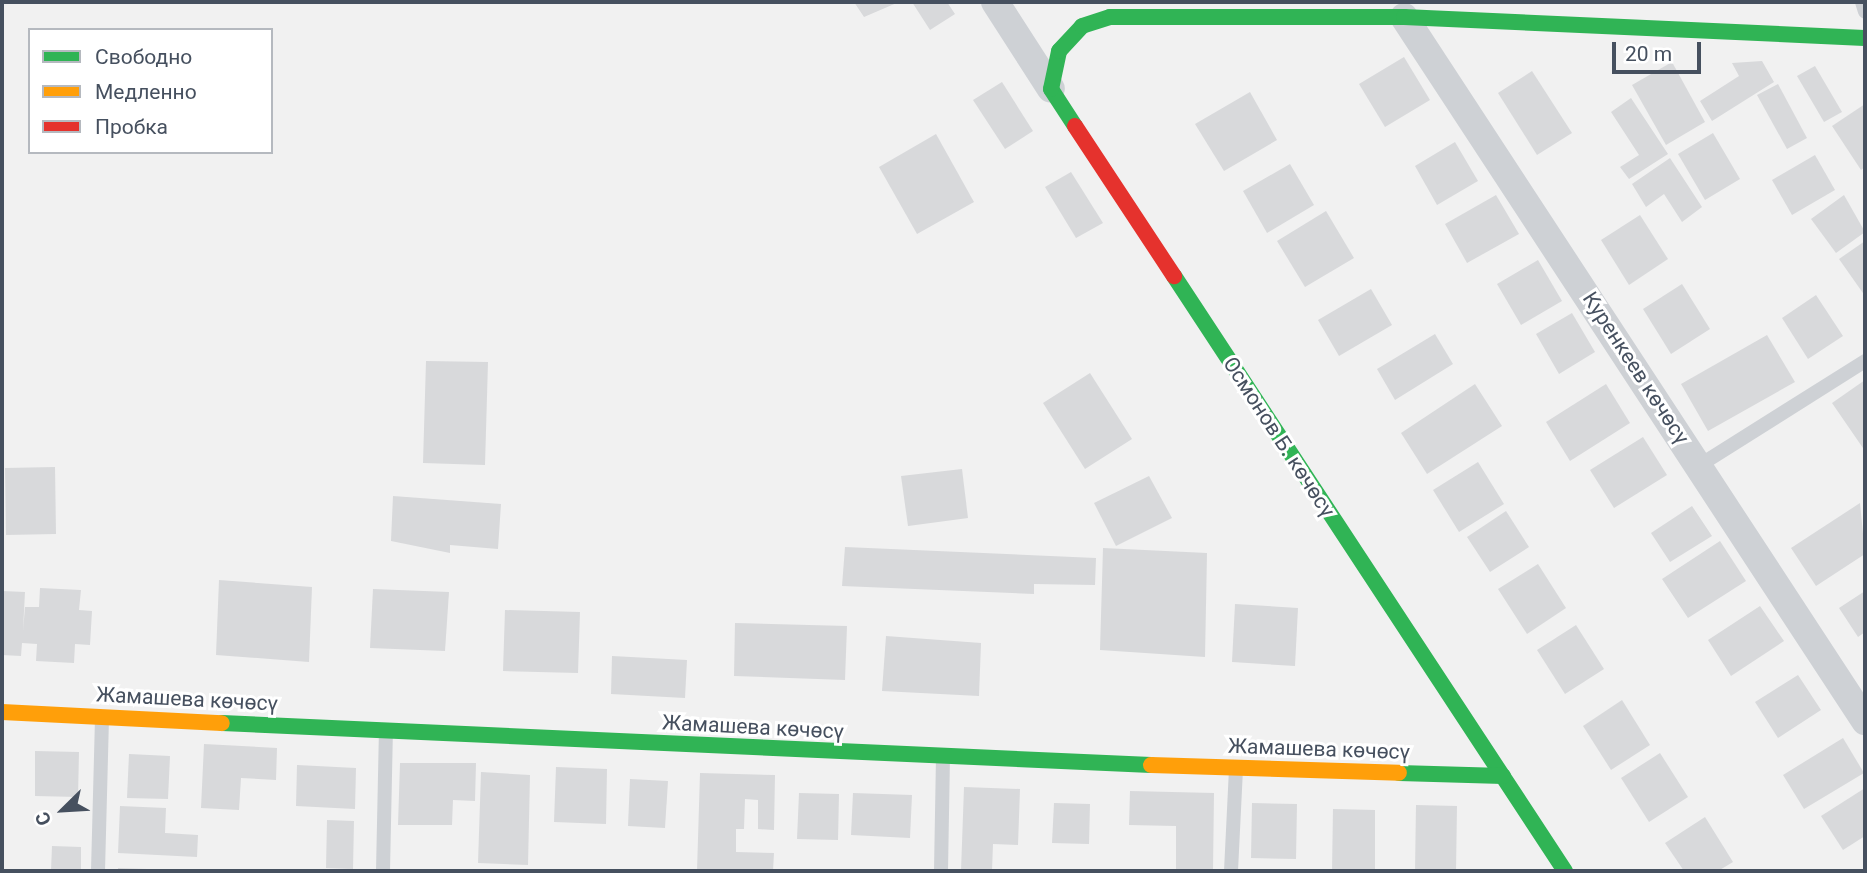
<!DOCTYPE html>
<meta charset="utf-8">
<style>
body{margin:0}
#map{position:relative;width:1867px;height:873px;overflow:hidden;background:#f1f1f1;font-family:Roboto,sans-serif}
div>[style]{position:absolute}
.building>*{inset:0;background:#d8d9db}
.lane>*{height:14px;margin:-7px;padding:0 7px;transform-origin:7px;border-radius:7px;background:#ced1d5}
.street>*{height:28px;margin:-14px;padding:0 14px;transform-origin:14px;border-radius:14px;background:#ced1d5}
.fast>*{height:16px;margin:-8px;padding:0 8px;transform-origin:8px;border-radius:8px;background:#30b455}
.slow>*{height:16px;margin:-8px;padding:0 8px;transform-origin:8px;border-radius:8px;background:#ff9f0a}
.jam>*{height:16px;margin:-8px;padding:0 8px;transform-origin:8px;border-radius:8px;background:#e5322d}
span{translate:-50% -50%;white-space:nowrap;text-align:center;line-height:1.15;-webkit-text-stroke:6px #fff;paint-order:stroke}
.street-label{font-size:21px;color:#46505f}
.frame{position:absolute;inset:0;border:4px solid #46505f;pointer-events:none}
.legend{position:absolute;left:28px;top:28px;width:245px;height:126px;box-sizing:border-box;background:#fff;border:2px solid #b5b9bf;margin:0;padding:9px 12px;list-style:none;font-size:21px;color:#46505f}
.legend li{display:flex;align-items:center;gap:14px;height:35px}
.legend b{width:35px;border:2px solid #b5b9bf}
.north{position:absolute;left:28px;top:775px;width:70px;height:70px;-webkit-text-stroke:5px #fff;paint-order:stroke;rotate:246deg;font-size:19px;font-weight:700;line-height:28px;text-align:center;color:#46505f}
.north::after{content:'';display:block;margin:auto;width:24px;height:32px;background:#46505f;clip-path:polygon(50% 0,100% 100%,50% 72%,0 100%)}
.scale{position:absolute;left:1612px;top:42px;width:89px;height:32px;box-sizing:border-box;border:4px solid #46505f;border-top:0;padding-left:9px;font-size:21px;line-height:24px;white-space:nowrap;color:#46505f;-webkit-text-stroke:5px #fff;paint-order:stroke}
</style>
<div id="map">
<div class="building">
<i style="clip-path:polygon(854px 2px,899px 2px,864px 17px)"></i>
<i style="clip-path:polygon(912px 2px,947px 2px,955px 14px,930px 30px)"></i>
<i style="clip-path:polygon(1404px 57px,1430px 100px,1385px 127px,1359px 84px)"></i>
<i style="clip-path:polygon(1762px 61px,1774px 82px,1712px 121px,1700px 101px,1739px 76px,1732px 63px)"></i>
<i style="clip-path:polygon(1672px 62px,1705px 122px,1666px 145px,1632px 85px)"></i>
<i style="clip-path:polygon(1815px 66px,1842px 112px,1824px 122px,1797px 76px)"></i>
<i style="clip-path:polygon(1532px 71px,1572px 133px,1537px 155px,1498px 93px)"></i>
<i style="clip-path:polygon(1002px 82px,1033px 131px,1005px 149px,973px 100px)"></i>
<i style="clip-path:polygon(1778px 84px,1807px 138px,1787px 149px,1757px 95px)"></i>
<i style="clip-path:polygon(1250px 92px,1277px 140px,1224px 171px,1195px 124px)"></i>
<i style="clip-path:polygon(1631px 98px,1668px 154px,1629px 179px,1620px 167px,1639px 155px,1611px 112px)"></i>
<i style="clip-path:polygon(1865px 104px,1865px 167px,1861px 170px,1832px 126px)"></i>
<i style="clip-path:polygon(1713px 133px,1740px 179px,1705px 200px,1678px 154px)"></i>
<i style="clip-path:polygon(936px 134px,974px 202px,917px 234px,879px 167px)"></i>
<i style="clip-path:polygon(1455px 142px,1478px 181px,1437px 205px,1415px 166px)"></i>
<i style="clip-path:polygon(1815px 155px,1835px 190px,1792px 215px,1772px 180px)"></i>
<i style="clip-path:polygon(1670px 158px,1702px 207px,1682px 222px,1664px 194px,1646px 207px,1632px 184px)"></i>
<i style="clip-path:polygon(1290px 164px,1314px 205px,1267px 233px,1243px 191px)"></i>
<i style="clip-path:polygon(1071px 172px,1103px 223px,1076px 238px,1045px 187px)"></i>
<i style="clip-path:polygon(1496px 195px,1519px 234px,1467px 263px,1445px 224px)"></i>
<i style="clip-path:polygon(1844px 195px,1865px 232px,1836px 253px,1811px 219px)"></i>
<i style="clip-path:polygon(1326px 211px,1354px 258px,1305px 287px,1277px 241px)"></i>
<i style="clip-path:polygon(1640px 215px,1668px 259px,1629px 285px,1601px 240px)"></i>
<i style="clip-path:polygon(1865px 241px,1865px 296px,1839px 259px)"></i>
<i style="clip-path:polygon(1538px 260px,1562px 301px,1521px 325px,1497px 284px)"></i>
<i style="clip-path:polygon(1682px 284px,1710px 329px,1671px 354px,1643px 309px)"></i>
<i style="clip-path:polygon(1371px 289px,1392px 325px,1339px 356px,1318px 320px)"></i>
<i style="clip-path:polygon(1816px 295px,1843px 336px,1808px 359px,1782px 318px)"></i>
<i style="clip-path:polygon(1572px 313px,1595px 352px,1559px 374px,1536px 334px)"></i>
<i style="clip-path:polygon(1435px 334px,1453px 364px,1395px 400px,1377px 369px)"></i>
<i style="clip-path:polygon(1767px 335px,1795px 382px,1708px 431px,1681px 384px)"></i>
<i style="clip-path:polygon(426px 361px,488px 362px,485px 465px,423px 463px)"></i>
<i style="clip-path:polygon(1090px 373px,1132px 439px,1085px 469px,1043px 403px)"></i>
<i style="clip-path:polygon(1865px 380px,1865px 451px,1832px 403px)"></i>
<i style="clip-path:polygon(1475px 384px,1502px 426px,1427px 474px,1401px 433px)"></i>
<i style="clip-path:polygon(1606px 384px,1630px 423px,1570px 461px,1546px 422px)"></i>
<i style="clip-path:polygon(1643px 437px,1667px 475px,1614px 508px,1590px 470px)"></i>
<i style="clip-path:polygon(1478px 462px,1504px 504px,1459px 532px,1433px 490px)"></i>
<i style="clip-path:polygon(55px 467px,56px 534px,6px 535px,5px 468px)"></i>
<i style="clip-path:polygon(962px 469px,968px 518px,908px 526px,901px 476px)"></i>
<i style="clip-path:polygon(1149px 476px,1172px 518px,1116px 546px,1094px 503px)"></i>
<i style="clip-path:polygon(393px 496px,501px 504px,498px 549px,450px 545px,450px 553px,391px 541px)"></i>
<i style="clip-path:polygon(1860px 503px,1865px 554px,1816px 586px,1791px 548px)"></i>
<i style="clip-path:polygon(1692px 506px,1712px 536px,1670px 562px,1651px 533px)"></i>
<i style="clip-path:polygon(1506px 511px,1529px 547px,1490px 572px,1467px 537px)"></i>
<i style="clip-path:polygon(1720px 541px,1746px 581px,1688px 618px,1662px 579px)"></i>
<i style="clip-path:polygon(845px 547px,1096px 558px,1095px 585px,1034px 584px,1034px 594px,842px 586px)"></i>
<i style="clip-path:polygon(1103px 548px,1207px 553px,1205px 657px,1100px 650px)"></i>
<i style="clip-path:polygon(1538px 564px,1566px 608px,1527px 634px,1498px 589px)"></i>
<i style="clip-path:polygon(219px 580px,312px 587px,309px 662px,216px 655px)"></i>
<i style="clip-path:polygon(40px 588px,81px 590px,79px 610px,92px 611px,90px 645px,75px 644px,74px 663px,36px 661px,37px 644px,22px 643px,21px 656px,2px 655px,2px 591px,25px 592px,23px 631px,25px 607px,39px 607px)"></i>
<i style="clip-path:polygon(373px 589px,449px 592px,445px 651px,370px 648px)"></i>
<i style="clip-path:polygon(1865px 591px,1865px 632px,1858px 637px,1839px 608px)"></i>
<i style="clip-path:polygon(1235px 604px,1298px 608px,1295px 666px,1232px 662px)"></i>
<i style="clip-path:polygon(1760px 606px,1784px 641px,1731px 676px,1708px 640px)"></i>
<i style="clip-path:polygon(505px 610px,580px 612px,578px 673px,503px 671px)"></i>
<i style="clip-path:polygon(735px 623px,847px 626px,845px 680px,734px 676px)"></i>
<i style="clip-path:polygon(1576px 625px,1604px 669px,1565px 694px,1537px 650px)"></i>
<i style="clip-path:polygon(886px 636px,981px 643px,979px 696px,882px 691px)"></i>
<i style="clip-path:polygon(612px 656px,687px 660px,685px 698px,611px 694px)"></i>
<i style="clip-path:polygon(1798px 675px,1821px 710px,1778px 738px,1755px 702px)"></i>
<i style="clip-path:polygon(1622px 700px,1650px 745px,1611px 770px,1583px 726px)"></i>
<i style="clip-path:polygon(1843px 738px,1864px 773px,1804px 809px,1783px 775px)"></i>
<i style="clip-path:polygon(204px 744px,277px 748px,276px 780px,241px 778px,239px 810px,201px 808px)"></i>
<i style="clip-path:polygon(35px 751px,79px 752px,78px 797px,35px 796px)"></i>
<i style="clip-path:polygon(1660px 753px,1688px 797px,1649px 822px,1621px 778px)"></i>
<i style="clip-path:polygon(129px 754px,170px 756px,168px 799px,127px 798px)"></i>
<i style="clip-path:polygon(400px 763px,476px 763px,475px 801px,453px 800px,452px 825px,398px 825px)"></i>
<i style="clip-path:polygon(297px 765px,356px 768px,355px 809px,296px 806px)"></i>
<i style="clip-path:polygon(556px 767px,607px 769px,606px 824px,554px 822px)"></i>
<i style="clip-path:polygon(481px 772px,530px 775px,528px 865px,478px 863px)"></i>
<i style="clip-path:polygon(700px 773px,775px 775px,774px 830px,758px 829px,758px 800px,745px 799px,744px 829px,736px 829px,736px 852px,774px 853px,773px 871px,697px 871px)"></i>
<i style="clip-path:polygon(630px 779px,668px 781px,665px 828px,628px 826px)"></i>
<i style="clip-path:polygon(964px 787px,1020px 789px,1018px 845px,993px 844px,992px 871px,961px 871px)"></i>
<i style="clip-path:polygon(1865px 788px,1865px 836px,1843px 850px,1821px 816px)"></i>
<i style="clip-path:polygon(1130px 791px,1214px 793px,1213px 871px,1176px 871px,1176px 826px,1129px 825px)"></i>
<i style="clip-path:polygon(799px 793px,839px 794px,838px 840px,797px 839px)"></i>
<i style="clip-path:polygon(853px 793px,912px 795px,910px 838px,851px 835px)"></i>
<i style="clip-path:polygon(1054px 803px,1090px 804px,1089px 844px,1052px 843px)"></i>
<i style="clip-path:polygon(1252px 803px,1297px 804px,1296px 859px,1251px 858px)"></i>
<i style="clip-path:polygon(1416px 805px,1457px 806px,1456px 871px,1415px 871px)"></i>
<i style="clip-path:polygon(120px 806px,166px 808px,165px 833px,198px 835px,197px 857px,118px 853px)"></i>
<i style="clip-path:polygon(1333px 809px,1375px 810px,1375px 871px,1332px 871px)"></i>
<i style="clip-path:polygon(1705px 817px,1733px 862px,1718px 871px,1684px 871px,1665px 843px)"></i>
<i style="clip-path:polygon(327px 820px,354px 821px,353px 869px,326px 868px)"></i>
<i style="clip-path:polygon(52px 846px,81px 847px,81px 871px,51px 871px)"></i>
<i style="clip-path:polygon(118px 868px,147px 869px,147px 871px,118px 871px)"></i>
</div>
<div class="lane">
<i style="left:1862px;top:2px;width:10px;rotate:73deg"></i>
<i style="left:1700px;top:465px;width:195px;rotate:-32.2deg"></i>
<i style="left:98px;top:871px;width:152px;rotate:-88.5deg"></i>
<i style="left:383px;top:871px;width:140px;rotate:-88.8deg"></i>
<i style="left:941px;top:871px;width:111px;rotate:-89deg"></i>
<i style="left:1231px;top:871px;width:102px;rotate:-87.2deg"></i>
</div>
<div class="street">
<i style="left:995px;top:2px;width:103px;rotate:57.2deg"></i>
<i style="left:1404px;top:17px;width:842px;rotate:56.78deg"></i>
</div>
<div class="fast">
<i style="left:1075px;top:126px;width:44px;rotate:-123deg"></i>
<i style="left:1051px;top:89px;width:39px;rotate:-78deg"></i>
<i style="left:1059px;top:51px;width:34px;rotate:-47deg"></i>
<i style="left:1082px;top:26px;width:29px;rotate:-18deg"></i>
<i style="left:1110px;top:17px;width:294px"></i>
<i style="left:1404px;top:17px;width:461px;rotate:2.6deg"></i>
<i style="left:1174px;top:276px;width:712px;rotate:56.69deg"></i>
<i style="left:222px;top:723px;width:930px;rotate:2.59deg"></i>
<i style="left:1399px;top:773px;width:104px;rotate:1.7deg"></i>
</div>
<div class="slow">
<i style="left:2px;top:712px;width:220px;rotate:2.9deg"></i>
<i style="left:1151px;top:765px;width:248px;rotate:1.8deg"></i>
</div>
<div class="jam">
<i style="left:1075px;top:126px;width:180px;rotate:56.6deg"></i>
</div>
<div class="street-label">
<span style="left:1636px;top:368px;rotate:57deg">Куренкеев көчөсү</span>
<span style="left:1279px;top:437px;rotate:57deg">Осмонов Б. көчөсү</span>
<span style="left:187px;top:699px;rotate:3deg">Жамашева көчөсү</span>
<span style="left:753px;top:727px;rotate:3deg">Жамашева көчөсү</span>
<span style="left:1319px;top:749px;rotate:2deg">Жамашева көчөсү</span>
</div>
<div class="frame"></div>
<ul class="legend">
<li><b style="height:9px;background:#30b455"></b>Свободно</li>
<li><b style="height:9px;background:#ff9f0a"></b>Медленно</li>
<li><b style="height:9px;background:#e5322d"></b>Пробка</li>
</ul>
<div class="north">С</div>
<div class="scale">20 m</div>
</div>
